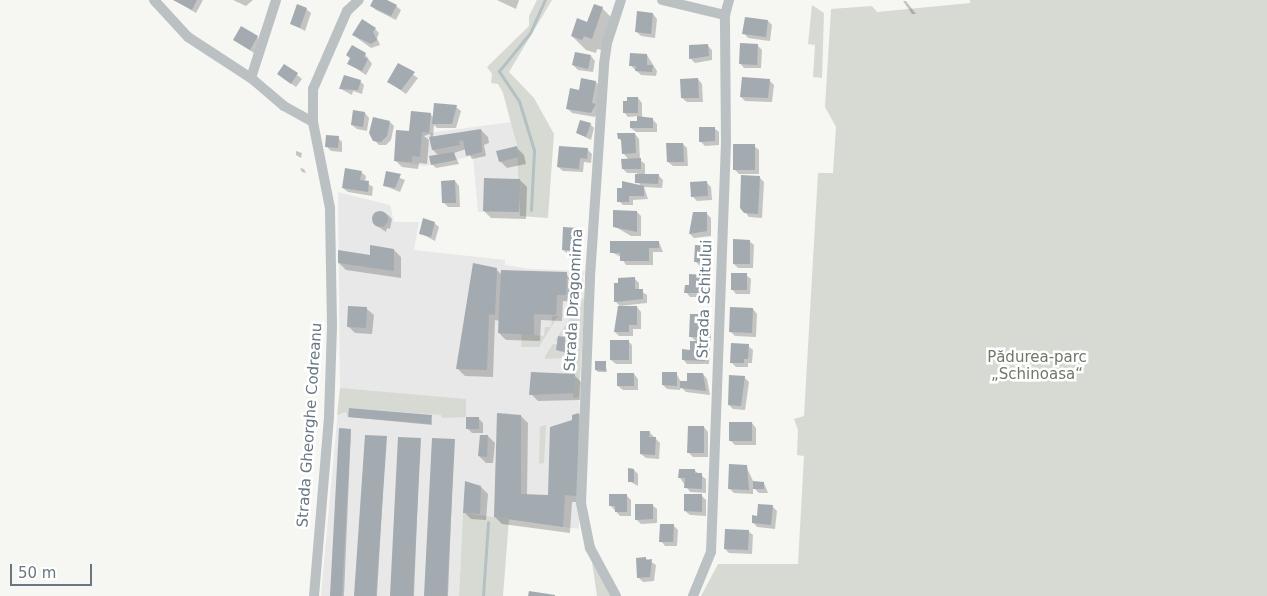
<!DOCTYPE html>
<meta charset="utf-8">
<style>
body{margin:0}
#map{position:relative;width:1267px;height:596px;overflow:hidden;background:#f6f6f3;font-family:"DejaVu Sans",sans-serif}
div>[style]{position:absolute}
.built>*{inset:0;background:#e7e8e7}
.green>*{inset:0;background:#d6dad3}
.shadow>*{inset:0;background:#0003}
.stream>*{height:3px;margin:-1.5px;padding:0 1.5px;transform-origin:1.5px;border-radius:1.5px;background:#b4c0c3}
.building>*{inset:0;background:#a3abb0}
.round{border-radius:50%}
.street>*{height:10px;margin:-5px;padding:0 5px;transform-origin:5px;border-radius:5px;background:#bbc0c3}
span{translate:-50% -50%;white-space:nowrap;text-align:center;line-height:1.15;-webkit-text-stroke:5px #fff;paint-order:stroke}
.street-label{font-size:15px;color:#687781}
.park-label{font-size:15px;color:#6b7966}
.scale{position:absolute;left:10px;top:564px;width:82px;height:22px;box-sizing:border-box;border:2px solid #687781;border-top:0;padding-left:6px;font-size:15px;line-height:18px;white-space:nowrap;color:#687781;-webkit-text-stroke:4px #fff;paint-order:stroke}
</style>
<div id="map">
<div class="built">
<i style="clip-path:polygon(411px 111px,431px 113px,429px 133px,511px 122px,519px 157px,519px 212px,478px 212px,473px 156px,424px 166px,394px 161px,396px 130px,409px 131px)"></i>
<i style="clip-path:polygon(338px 192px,390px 205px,394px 222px,419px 222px,414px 250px,505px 260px,505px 265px,531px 269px,586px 271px,583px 276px,585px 289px,579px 397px,579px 529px,463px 513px,459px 596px,321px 596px,340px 388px)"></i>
</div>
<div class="green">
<i style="clip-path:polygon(537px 0,552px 0,509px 72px,534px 98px,554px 134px,548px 218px,520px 216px,517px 146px,503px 93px,498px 84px,491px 83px,492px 74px,487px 67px,529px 26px,529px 16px)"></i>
<i style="clip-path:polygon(970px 0,1267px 0,1267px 596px,701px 596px,718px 564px,798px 564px,804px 456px,797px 455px,798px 430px,794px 419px,804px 416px,818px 173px,833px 173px,836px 127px,825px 107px,831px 9px,872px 6px,877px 12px,970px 3px)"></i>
<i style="clip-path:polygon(812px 5px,824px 13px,822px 78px,813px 77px,815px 45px,808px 44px)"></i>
<i style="clip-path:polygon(585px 296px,579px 397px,573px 398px,575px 375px,564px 374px,565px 358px,545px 359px,545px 356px,553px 344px,557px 345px,557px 350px,563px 351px,565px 337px,558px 336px,558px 341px,555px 341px)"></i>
<i style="clip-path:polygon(552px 316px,558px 316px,539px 347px,521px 347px,522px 334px,544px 336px,545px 327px,551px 327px)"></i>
<i style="clip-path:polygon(340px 388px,466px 399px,466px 417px,442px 418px,441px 415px,349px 408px,348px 417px,346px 412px,337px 415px)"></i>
<i style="clip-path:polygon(546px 425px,544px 463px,539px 464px,540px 427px)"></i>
<i style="clip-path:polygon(463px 513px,509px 519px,503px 596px,459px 596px)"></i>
<i style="clip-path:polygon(592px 562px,612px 596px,597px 596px)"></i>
</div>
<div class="shadow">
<i style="clip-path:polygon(203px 0,196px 13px,176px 1px,177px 0)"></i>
<i style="clip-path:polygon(233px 0,253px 0,246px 6px)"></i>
<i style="clip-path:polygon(374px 0,385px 0,396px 6px,401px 10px,396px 20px,376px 10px,371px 6px)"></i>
<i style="clip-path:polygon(497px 0,519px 0,516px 9px)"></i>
<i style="clip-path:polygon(903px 1px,906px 1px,916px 14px,912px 14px)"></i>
<i style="clip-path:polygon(602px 8px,616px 22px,606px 51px,597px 49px,596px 53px,586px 50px,572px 36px)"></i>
<i style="clip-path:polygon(306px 9px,311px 13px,305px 31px,292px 24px)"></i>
<i style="clip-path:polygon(653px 14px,657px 19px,655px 38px,641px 36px,637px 32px)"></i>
<i style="clip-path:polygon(768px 21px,772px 25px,770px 41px,748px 38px,744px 33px)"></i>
<i style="clip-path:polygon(375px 29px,379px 33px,377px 38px,380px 45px,371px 48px,353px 35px)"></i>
<i style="clip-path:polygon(257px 37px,261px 42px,254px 53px,234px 40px)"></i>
<i style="clip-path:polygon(757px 45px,762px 50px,761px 68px,744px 68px,740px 63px)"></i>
<i style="clip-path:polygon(708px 46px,712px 50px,712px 60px,695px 63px,691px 59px)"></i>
<i style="clip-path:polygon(365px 54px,372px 64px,366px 75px,349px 64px,351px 59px)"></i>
<i style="clip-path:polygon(647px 55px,657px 71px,656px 76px,641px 75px,631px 66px)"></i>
<i style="clip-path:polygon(591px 56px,595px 61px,593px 72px,578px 70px,573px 65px)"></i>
<i style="clip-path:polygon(285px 65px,302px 79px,296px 87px,283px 78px)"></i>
<i style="clip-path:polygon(398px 65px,418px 78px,406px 94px,389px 82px)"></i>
<i style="clip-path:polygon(698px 79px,702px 84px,703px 102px,687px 102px,682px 98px)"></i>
<i style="clip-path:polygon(769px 80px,774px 85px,772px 102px,745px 101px,741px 97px)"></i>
<i style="clip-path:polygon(360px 81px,364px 85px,362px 94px,353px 91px,352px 95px,341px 89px)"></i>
<i style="clip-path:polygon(596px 82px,600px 87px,599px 109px,595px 117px,572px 113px,567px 108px,580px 91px)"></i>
<i style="clip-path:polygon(638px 98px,642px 103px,642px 117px,652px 119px,657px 124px,657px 132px,636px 132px,631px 128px,638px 122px,638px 116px,628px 117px,624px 112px)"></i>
<i style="clip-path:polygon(456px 107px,461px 111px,456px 128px,437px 128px,434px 125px,433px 137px,481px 130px,488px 137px,489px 143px,484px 145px,486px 156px,472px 159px,466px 149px,454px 153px,459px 164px,436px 168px,432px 164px,439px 156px,433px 150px,430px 134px,424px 136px,429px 140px,427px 164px,419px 163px,418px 169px,402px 167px,395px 160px,410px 132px,430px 114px,434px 118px)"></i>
<i style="clip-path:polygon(365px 113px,369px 118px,367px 131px,357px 129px,352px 125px)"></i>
<i style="clip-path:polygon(390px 122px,394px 126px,391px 140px,386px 145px,379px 145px,374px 140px)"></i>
<i style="clip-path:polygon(590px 124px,594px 128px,591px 140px,577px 133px)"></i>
<i style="clip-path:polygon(714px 128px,719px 132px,719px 145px,705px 146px,700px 141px)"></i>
<i style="clip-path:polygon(635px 134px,639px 139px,640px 160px,645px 164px,645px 175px,658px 175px,663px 180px,662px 188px,644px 187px,648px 199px,633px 200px,633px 205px,623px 205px,619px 201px,640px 186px,637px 173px,627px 173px,623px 169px,629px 160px,623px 153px,622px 142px,619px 138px)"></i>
<i style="clip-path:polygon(338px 138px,342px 142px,342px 152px,331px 151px,327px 147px)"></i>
<i style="clip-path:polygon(683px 144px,687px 148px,688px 166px,673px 166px,668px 162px)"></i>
<i style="clip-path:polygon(754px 146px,759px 150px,759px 174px,739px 174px,735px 170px)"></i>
<i style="clip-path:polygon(517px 148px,524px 155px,526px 164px,507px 168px,500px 161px)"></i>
<i style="clip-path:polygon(587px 149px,592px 154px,591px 163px,584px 162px,583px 172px,563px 171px,558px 167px)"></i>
<i style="clip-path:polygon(296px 151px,302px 153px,301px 158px,296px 155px)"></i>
<i style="clip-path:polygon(300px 168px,304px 169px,306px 173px,302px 172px)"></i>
<i style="clip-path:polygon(361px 172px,366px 176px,365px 182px,373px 187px,372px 196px,348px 192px,343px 188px)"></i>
<i style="clip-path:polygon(387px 173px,405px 180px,400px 192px,385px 186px)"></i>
<i style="clip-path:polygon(759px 177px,764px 182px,762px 218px,749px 217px,745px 212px)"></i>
<i style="clip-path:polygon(520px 180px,527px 187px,526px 219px,491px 218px,484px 211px)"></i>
<i style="clip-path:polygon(455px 181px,459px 186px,460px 207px,448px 207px,444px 203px)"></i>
<i style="clip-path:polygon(707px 183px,711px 187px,712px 200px,697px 201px,692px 196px)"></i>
<i style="clip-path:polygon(375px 212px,388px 215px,392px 219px,390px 229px,387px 228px,386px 232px,373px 223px)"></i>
<i style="clip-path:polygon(637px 212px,641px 216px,641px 236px,631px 236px,614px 226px)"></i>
<i style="clip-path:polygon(694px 214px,707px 214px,711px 218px,711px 236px,694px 238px,690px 234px)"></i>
<i style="clip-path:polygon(434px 223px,439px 227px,435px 241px,420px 233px)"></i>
<i style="clip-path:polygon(578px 229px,583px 234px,582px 255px,568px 254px,563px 250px)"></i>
<i style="clip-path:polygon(749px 241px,754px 245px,753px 268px,738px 268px,734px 264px)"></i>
<i style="clip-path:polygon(659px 242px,663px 252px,653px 252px,653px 265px,626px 265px,621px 257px,611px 252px)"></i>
<i style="clip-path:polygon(708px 247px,713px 251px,712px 266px,700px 266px,695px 261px)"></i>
<i style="clip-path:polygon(394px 250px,401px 257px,401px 278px,346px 270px,339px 263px)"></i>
<i style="clip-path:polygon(497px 270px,502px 275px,566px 274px,573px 281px,573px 302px,563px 301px,562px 321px,541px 320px,540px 341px,506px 340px,499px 333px,500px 321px,495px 320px,493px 377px,465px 376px,458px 369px)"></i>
<i style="clip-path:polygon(746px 275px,751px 279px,750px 294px,736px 294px,732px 289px)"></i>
<i style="clip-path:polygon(705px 276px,709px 280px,709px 292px,702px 292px,702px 297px,690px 297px,686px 292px)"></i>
<i style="clip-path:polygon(635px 279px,639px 283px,639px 290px,647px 295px,647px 303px,620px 306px,615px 301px)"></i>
<i style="clip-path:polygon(637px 307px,641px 312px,641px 329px,633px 329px,633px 336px,619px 336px,615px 332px)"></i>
<i style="clip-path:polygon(367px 309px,374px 315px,372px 334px,355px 333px,348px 326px)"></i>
<i style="clip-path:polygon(753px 309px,757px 314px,756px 337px,735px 336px,731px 332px)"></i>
<i style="clip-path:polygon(707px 316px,711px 320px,711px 341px,703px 341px,710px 347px,709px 364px,687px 364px,683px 359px,697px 342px,691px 337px)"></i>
<i style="clip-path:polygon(565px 338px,565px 352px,559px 351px,558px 350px)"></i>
<i style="clip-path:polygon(628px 341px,632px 345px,632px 364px,616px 364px,611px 360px)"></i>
<i style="clip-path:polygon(748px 346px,753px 350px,752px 363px,748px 363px,748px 367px,736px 367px,731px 362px)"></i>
<i style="clip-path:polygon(605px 362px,607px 372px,598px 372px,596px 370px)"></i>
<i style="clip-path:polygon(676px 373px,681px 382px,688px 382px,703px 374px,707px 379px,710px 395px,686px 392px,681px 387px,680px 390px,667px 389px,663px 385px)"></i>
<i style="clip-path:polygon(634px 374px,638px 379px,638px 390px,623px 390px,618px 386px)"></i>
<i style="clip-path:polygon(574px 375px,581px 382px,580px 400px,538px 401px,531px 394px)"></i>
<i style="clip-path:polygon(744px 377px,749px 382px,745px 410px,733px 409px,729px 405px)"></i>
<i style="clip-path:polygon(579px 414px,586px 421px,583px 502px,572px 502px,570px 533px,502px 524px,495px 517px,521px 416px,528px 423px,527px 496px,549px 496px,573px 416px)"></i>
<i style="clip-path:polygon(431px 416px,432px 425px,349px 417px)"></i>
<i style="clip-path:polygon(479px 419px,483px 423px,483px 433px,472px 433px,467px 428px)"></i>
<i style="clip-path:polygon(752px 423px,756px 428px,756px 445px,735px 445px,730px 440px)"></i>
<i style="clip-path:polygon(704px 427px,708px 432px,708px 457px,693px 457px,688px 452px)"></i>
<i style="clip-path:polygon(351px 430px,344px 596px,331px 596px)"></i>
<i style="clip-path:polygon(649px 432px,660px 443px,659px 459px,646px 458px,641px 454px)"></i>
<i style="clip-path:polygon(488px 436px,495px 443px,493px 463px,486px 463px,479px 456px)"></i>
<i style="clip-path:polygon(386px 437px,377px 596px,355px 596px)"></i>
<i style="clip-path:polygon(420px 439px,414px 596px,391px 596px)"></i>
<i style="clip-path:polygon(454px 441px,448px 596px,426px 596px)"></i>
<i style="clip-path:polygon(746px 466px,754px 483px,764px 483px,768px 493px,759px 493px,753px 487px,753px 494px,734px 493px,729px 488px)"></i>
<i style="clip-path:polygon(634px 470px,638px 474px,638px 486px,629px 481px)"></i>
<i style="clip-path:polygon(694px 470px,706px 479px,706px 493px,690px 492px,680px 478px)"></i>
<i style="clip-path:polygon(481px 487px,488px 494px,486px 520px,471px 519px,464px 512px)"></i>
<i style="clip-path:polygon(627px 496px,631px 500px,631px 516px,620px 516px,610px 505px)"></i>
<i style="clip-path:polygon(702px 496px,706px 500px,706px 516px,690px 515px,685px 511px)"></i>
<i style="clip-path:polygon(652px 505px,657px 509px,657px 523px,641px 524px,636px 519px)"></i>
<i style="clip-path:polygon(772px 506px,777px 511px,775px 529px,757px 527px,753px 522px)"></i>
<i style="clip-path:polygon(674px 526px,678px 530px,677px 546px,665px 546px,661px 541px)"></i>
<i style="clip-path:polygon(748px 531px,753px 535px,752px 554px,729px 553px,725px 549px)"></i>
<i style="clip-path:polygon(645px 558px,656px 565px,654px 581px,643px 582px,638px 577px)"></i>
</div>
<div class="stream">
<i style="left:531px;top:210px;width:60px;rotate:-87.1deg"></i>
<i style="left:534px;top:150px;width:51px;rotate:-107deg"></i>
<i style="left:519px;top:101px;width:36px;rotate:-124deg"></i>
<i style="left:499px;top:71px;width:49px;rotate:-50.8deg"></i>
<i style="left:530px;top:33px;width:36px;rotate:-66deg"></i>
<i style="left:483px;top:596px;width:74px;rotate:-86.1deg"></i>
</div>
<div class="building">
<i style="clip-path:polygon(173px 0,197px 0,192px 10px)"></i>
<i style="clip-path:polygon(373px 0,387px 0,397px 5px,391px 16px,370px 6px)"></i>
<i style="clip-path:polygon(297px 4px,307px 8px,300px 28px,290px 24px)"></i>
<i style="clip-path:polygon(594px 4px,603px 7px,592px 39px,584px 36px,582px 40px,571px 36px,577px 18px,587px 22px)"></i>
<i style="clip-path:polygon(637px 11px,653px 13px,651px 34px,635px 32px)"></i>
<i style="clip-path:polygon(745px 17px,768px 20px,766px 37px,742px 34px)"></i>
<i style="clip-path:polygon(362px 19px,376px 28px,373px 32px,377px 40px,371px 44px,352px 35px)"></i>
<i style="clip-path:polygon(241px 26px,258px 36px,250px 50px,233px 40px)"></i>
<i style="clip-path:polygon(740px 43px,758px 44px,757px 65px,739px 64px)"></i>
<i style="clip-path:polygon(708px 44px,709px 56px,689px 59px,689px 45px)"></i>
<i style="clip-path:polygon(352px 45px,366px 53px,364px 57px,368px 59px,362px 71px,347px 64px,350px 58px,346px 55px)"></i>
<i style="clip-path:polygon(575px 52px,591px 55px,588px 69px,572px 65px)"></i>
<i style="clip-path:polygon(630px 53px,647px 54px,647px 65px,653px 65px,652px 72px,635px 71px,636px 66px,629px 66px)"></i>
<i style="clip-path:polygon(398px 63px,415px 72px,401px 90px,387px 82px)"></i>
<i style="clip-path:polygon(284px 64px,298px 73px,291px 84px,277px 74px)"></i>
<i style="clip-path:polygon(344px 75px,361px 80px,358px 90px,339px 89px)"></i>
<i style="clip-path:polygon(742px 77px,770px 79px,768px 98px,740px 97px)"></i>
<i style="clip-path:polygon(581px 78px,596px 81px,592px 103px,596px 104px,591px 113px,566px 109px,570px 88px,579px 90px)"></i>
<i style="clip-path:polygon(698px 78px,699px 98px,681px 98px,680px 79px)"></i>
<i style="clip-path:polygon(627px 97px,638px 97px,638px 113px,623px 113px,623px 101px,627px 101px)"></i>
<i style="clip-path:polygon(434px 103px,457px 105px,452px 124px,432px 124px)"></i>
<i style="clip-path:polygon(353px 110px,365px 112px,363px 127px,351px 125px)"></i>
<i style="clip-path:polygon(411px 111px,431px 113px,429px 133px,422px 132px,420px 157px,412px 156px,412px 162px,394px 161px,396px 130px,409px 131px)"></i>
<i style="clip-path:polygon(637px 116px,653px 118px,653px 128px,630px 128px,630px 121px,637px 121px)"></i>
<i style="clip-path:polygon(373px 117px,390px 121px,387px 136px,381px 142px,373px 141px,369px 133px)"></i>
<i style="clip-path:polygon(580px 120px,591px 123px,586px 137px,576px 133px)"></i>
<i style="clip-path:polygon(699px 127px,715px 127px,715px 141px,699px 142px)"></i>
<i style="clip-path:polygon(481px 129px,482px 152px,466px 156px,463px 140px,459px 141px,460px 145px,432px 150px,429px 137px)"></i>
<i style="clip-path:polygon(617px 133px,635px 133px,636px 153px,622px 154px,621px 139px,618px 139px)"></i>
<i style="clip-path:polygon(326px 135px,339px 136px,338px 148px,325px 147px)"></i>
<i style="clip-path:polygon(666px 143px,683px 143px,684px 162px,667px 162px)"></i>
<i style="clip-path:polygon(733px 144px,755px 144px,755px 170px,733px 170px)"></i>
<i style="clip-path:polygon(517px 146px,519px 157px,499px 162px,496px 151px)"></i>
<i style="clip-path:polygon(559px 146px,588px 148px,587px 159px,580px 158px,579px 169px,557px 167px)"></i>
<i style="clip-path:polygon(454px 152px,456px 160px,431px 165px,429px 156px)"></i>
<i style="clip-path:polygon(641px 158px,641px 169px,622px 169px,621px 159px)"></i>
<i style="clip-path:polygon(345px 168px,362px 171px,360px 180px,369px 181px,368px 192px,342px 188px)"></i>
<i style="clip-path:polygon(386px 171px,401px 174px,395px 188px,383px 186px)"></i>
<i style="clip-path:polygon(635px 174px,659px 174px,658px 184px,635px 183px)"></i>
<i style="clip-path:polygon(741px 175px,760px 176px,758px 214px,744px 213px,740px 208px)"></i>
<i style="clip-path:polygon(484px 178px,520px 179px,519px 212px,483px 211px)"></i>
<i style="clip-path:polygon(455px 180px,456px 203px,442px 203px,441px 181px)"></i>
<i style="clip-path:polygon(622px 181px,644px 186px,644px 196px,629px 196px,629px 202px,617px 202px,617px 188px,622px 188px)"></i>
<i style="clip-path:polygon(707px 181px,708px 196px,691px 197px,690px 182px)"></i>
<i style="clip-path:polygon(613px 210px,637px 211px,637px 232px,613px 227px)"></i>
<i class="round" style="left:372px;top:211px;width:16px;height:16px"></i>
<i style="clip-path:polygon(693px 212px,707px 212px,707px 231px,689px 234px)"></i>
<i style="clip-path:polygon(423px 218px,435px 222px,431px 237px,419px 234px)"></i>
<i style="clip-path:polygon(563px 227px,579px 228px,578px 251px,562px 250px)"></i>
<i style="clip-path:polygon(733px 239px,750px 240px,750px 264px,733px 264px)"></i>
<i style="clip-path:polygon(610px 241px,659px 241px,659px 248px,649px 248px,649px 261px,620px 261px,620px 253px,610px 253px)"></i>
<i style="clip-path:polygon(370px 245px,394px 249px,394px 271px,338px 263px,338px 250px,370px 255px)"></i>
<i style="clip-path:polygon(695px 245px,709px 246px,708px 262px,694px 262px)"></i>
<i style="clip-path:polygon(473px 263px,497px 268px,495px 315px,489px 314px,487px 370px,456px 369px)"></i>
<i style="clip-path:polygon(501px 270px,567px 272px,566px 295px,557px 295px,556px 315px,534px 314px,534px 335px,498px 333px)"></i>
<i style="clip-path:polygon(731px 273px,747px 273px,747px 290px,731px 290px)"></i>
<i style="clip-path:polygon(689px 274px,705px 275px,705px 289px,698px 289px,698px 293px,684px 293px,685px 285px,689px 285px)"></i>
<i style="clip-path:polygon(635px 277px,635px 289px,643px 289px,643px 299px,614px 302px,614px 283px,618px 283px,618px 278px)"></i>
<i style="clip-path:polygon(348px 306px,367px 307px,366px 328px,347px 327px)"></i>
<i style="clip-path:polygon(618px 306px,637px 306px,637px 325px,629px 325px,629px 332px,614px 332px)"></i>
<i style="clip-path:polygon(730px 307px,753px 308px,752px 333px,729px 332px)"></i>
<i style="clip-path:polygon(690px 314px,707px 314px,707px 337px,689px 337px)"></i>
<i style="clip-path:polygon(558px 336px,565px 337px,563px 351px,556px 350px)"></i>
<i style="clip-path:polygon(610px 340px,629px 340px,629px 360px,610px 360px)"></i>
<i style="clip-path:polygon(690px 341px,706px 341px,705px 361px,682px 360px,682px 349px,690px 350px)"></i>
<i style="clip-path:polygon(731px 343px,749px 344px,748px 359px,744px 359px,744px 363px,730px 363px)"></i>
<i style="clip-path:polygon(595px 361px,606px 361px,606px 371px,595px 370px)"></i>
<i style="clip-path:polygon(531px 372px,575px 374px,574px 393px,529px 395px)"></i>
<i style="clip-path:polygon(662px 372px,677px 372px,677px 386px,662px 385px)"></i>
<i style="clip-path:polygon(617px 373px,634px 373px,634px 386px,617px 386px)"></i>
<i style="clip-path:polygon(687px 373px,703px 373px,706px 391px,680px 388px,680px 381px,687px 381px)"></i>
<i style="clip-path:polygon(729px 375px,745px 376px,741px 406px,728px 405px)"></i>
<i style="clip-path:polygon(349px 408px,432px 415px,431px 424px,348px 417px)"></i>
<i style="clip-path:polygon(497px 413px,521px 415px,521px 494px,548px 495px,550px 427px,572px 420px,572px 415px,579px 413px,577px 496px,565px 495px,563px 527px,494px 517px)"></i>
<i style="clip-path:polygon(466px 417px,479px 417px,479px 429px,466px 429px)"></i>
<i style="clip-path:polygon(729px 422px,752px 422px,752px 441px,729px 441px)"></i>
<i style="clip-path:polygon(688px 426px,704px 426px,704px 453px,687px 453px)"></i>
<i style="clip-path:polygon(339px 428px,351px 429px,342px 596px,330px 596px)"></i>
<i style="clip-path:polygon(640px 431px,650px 431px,649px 437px,656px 437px,655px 455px,640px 454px)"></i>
<i style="clip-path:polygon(365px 435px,387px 436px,376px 596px,354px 596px)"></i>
<i style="clip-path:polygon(480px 435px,488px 435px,487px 457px,478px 456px)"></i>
<i style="clip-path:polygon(398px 437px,421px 438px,413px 596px,390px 596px)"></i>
<i style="clip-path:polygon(432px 438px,455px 439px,447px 596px,424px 596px)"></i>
<i style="clip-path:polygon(729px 464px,747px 465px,749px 490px,728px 489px)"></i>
<i style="clip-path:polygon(628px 468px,634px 469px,634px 482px,628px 482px)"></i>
<i style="clip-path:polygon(679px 469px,695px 469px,695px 473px,702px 473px,702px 489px,684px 488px,685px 478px,678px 478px)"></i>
<i style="clip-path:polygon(465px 481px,481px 486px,480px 514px,463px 513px)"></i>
<i style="clip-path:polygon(753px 481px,764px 482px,764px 489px,753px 489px)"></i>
<i style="clip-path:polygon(609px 494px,627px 494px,627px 512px,615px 512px,615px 506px,609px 506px)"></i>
<i style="clip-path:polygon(684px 494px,702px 494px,702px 512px,684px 511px)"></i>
<i style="clip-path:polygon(635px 504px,653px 504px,653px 519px,635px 520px)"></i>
<i style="clip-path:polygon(758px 504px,773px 505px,771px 525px,752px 523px,752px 515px,757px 516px)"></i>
<i style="clip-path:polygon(660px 524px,674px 524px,673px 542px,659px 542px)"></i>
<i style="clip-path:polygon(725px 529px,749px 530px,748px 550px,724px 549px)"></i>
<i style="clip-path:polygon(646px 557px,646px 560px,652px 559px,650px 577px,637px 578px,636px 558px)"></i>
<i style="clip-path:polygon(529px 591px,555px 595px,555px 596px,528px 596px)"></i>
</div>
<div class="street">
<i style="left:154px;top:0;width:50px;rotate:47.4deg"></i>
<i style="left:188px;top:37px;width:75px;rotate:33.1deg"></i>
<i style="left:251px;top:78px;width:43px;rotate:40.3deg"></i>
<i style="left:284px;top:106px;width:33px;rotate:29deg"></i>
<i style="left:662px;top:0;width:65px;rotate:13.4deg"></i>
<i style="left:251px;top:78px;width:82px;rotate:-72.2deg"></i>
<i style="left:314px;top:596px;width:180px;rotate:-85.2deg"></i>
<i style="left:329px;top:417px;width:92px;rotate:-88.1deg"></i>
<i style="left:332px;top:325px;width:117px;rotate:-91deg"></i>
<i style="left:330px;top:208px;width:88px;rotate:-101.2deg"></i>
<i style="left:313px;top:122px;width:33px;rotate:-90deg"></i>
<i style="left:313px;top:89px;width:85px;rotate:-66.4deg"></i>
<i style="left:347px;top:11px;width:16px;rotate:-43deg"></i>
<i style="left:616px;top:596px;width:55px;rotate:-118.4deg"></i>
<i style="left:590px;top:548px;width:46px;rotate:-101.3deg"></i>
<i style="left:581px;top:503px;width:226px;rotate:-87.7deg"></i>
<i style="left:590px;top:277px;width:213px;rotate:-86.2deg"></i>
<i style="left:604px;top:64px;width:21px;rotate:-82deg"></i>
<i style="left:607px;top:43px;width:45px;rotate:-72deg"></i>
<i style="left:693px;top:596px;width:48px;rotate:-67.8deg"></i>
<i style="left:711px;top:552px;width:410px;rotate:-87.9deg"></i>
<i style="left:726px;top:142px;width:127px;rotate:-90.5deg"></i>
<i style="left:725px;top:15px;width:16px;rotate:-75deg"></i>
</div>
<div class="street-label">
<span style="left:705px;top:299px;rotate:-88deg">Strada Schitului</span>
<span style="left:574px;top:300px;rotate:-87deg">Strada Dragomirna</span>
<span style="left:310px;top:425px;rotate:-86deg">Strada Gheorghe Codreanu</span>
</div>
<div class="park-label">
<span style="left:1037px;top:366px">Pădurea-parc<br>„Schinoasa“</span>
</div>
<div class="scale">50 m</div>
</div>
